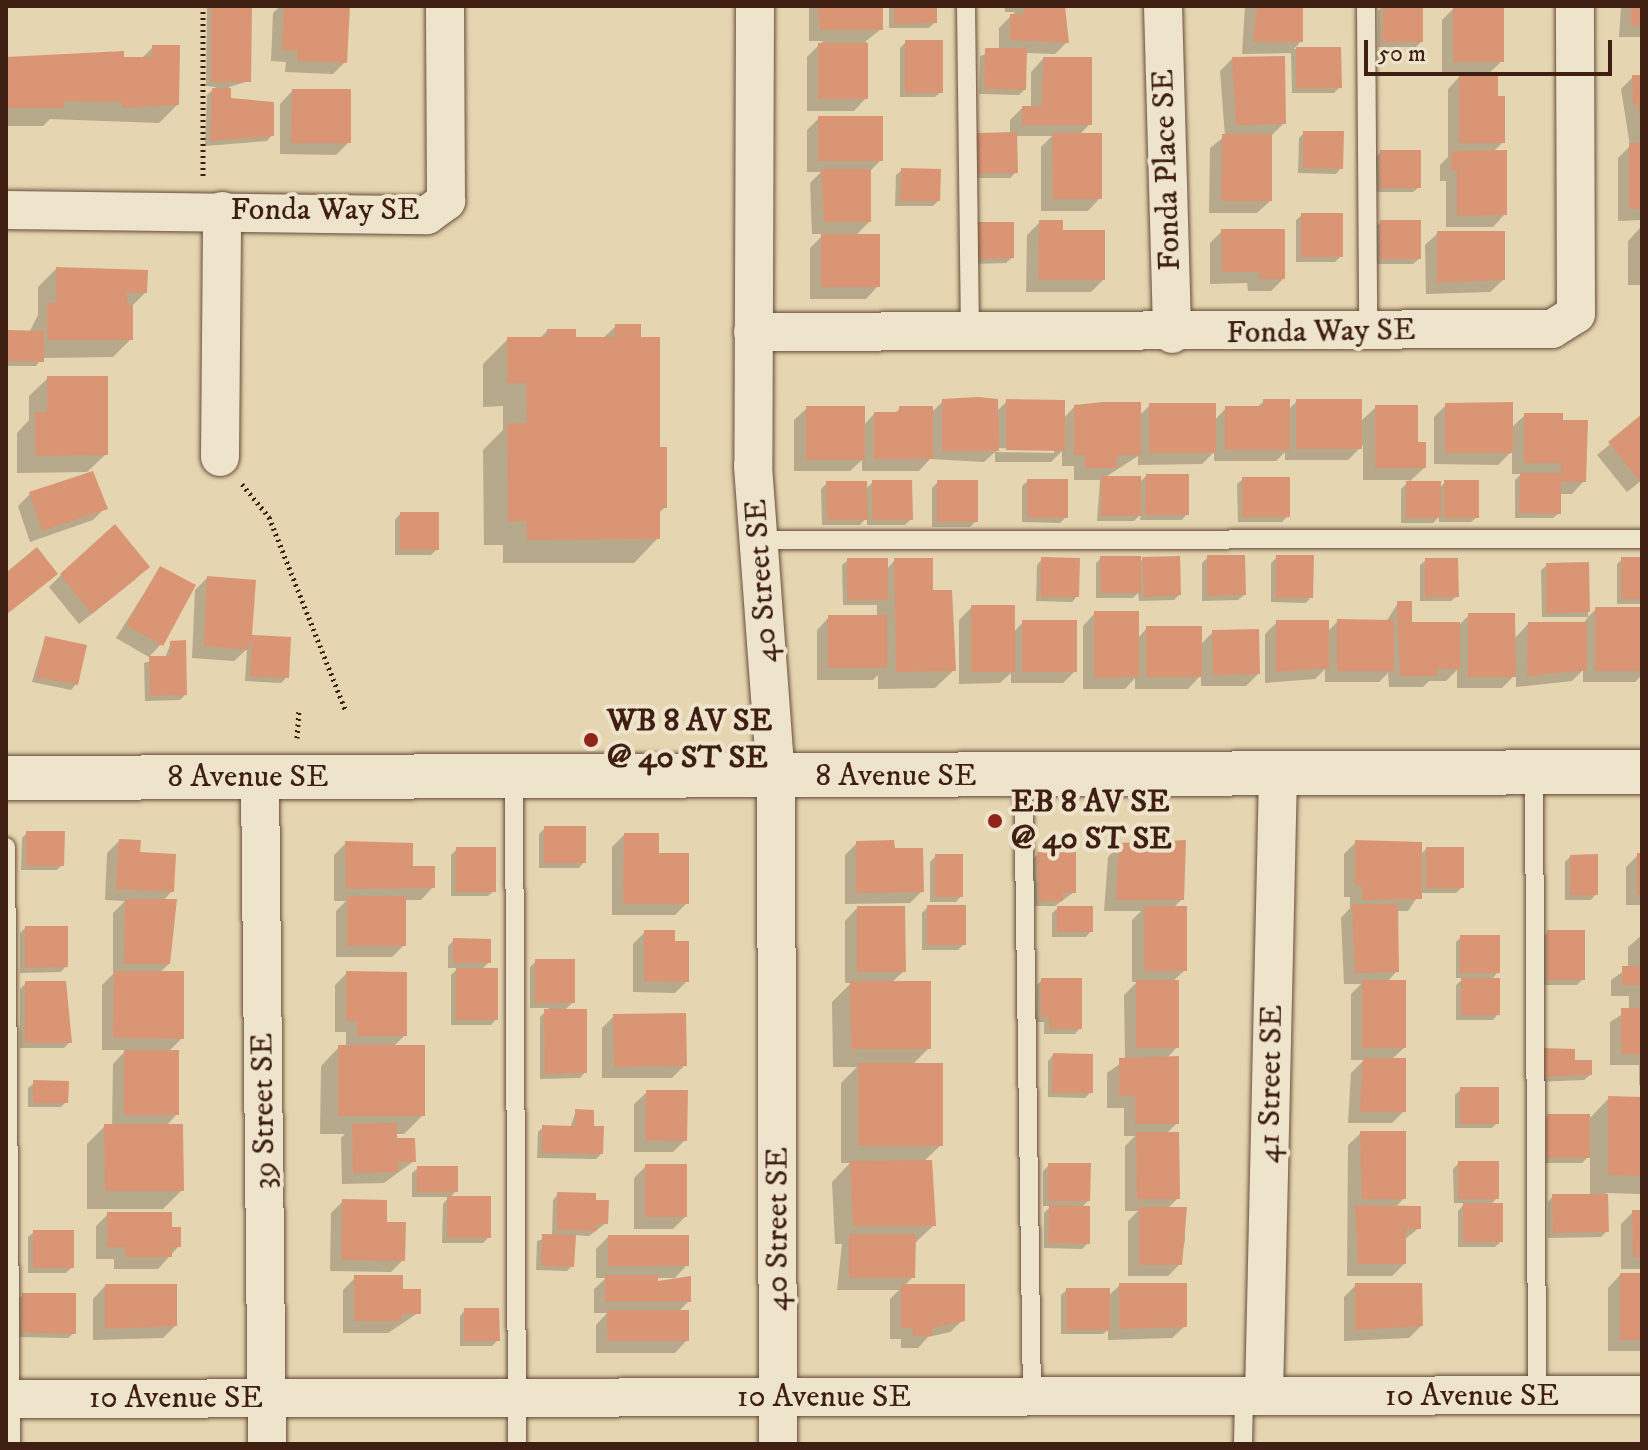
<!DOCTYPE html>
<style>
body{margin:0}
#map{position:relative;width:1648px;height:1450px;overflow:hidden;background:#e5d5b0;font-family:"IM FELL DW Pica",serif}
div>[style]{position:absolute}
.shadow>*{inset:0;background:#0003}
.building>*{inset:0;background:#da9674}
.path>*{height:5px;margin-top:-2.5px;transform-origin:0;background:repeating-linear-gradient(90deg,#401f13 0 2px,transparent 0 6px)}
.roads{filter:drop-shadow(0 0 2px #694c3a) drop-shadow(0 0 2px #694c3a)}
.service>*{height:18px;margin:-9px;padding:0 9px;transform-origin:9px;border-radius:9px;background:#eee4cc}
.minor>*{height:38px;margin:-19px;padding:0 19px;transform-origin:19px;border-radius:19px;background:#eee4cc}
.tertiary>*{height:44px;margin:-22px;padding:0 22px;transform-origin:22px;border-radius:22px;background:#eee4cc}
.dots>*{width:22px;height:22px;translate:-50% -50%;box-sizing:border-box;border:4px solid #eee4cc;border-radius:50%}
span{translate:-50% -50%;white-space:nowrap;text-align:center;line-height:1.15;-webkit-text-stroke:8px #eee4cc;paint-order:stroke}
.street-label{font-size:32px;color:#401f13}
.poi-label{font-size:32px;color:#401f13;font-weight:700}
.left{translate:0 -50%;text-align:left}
.frame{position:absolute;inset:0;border:8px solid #401f13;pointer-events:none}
.scale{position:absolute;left:1364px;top:40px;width:248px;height:36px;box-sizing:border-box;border:4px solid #401f13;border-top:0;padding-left:10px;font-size:24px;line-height:28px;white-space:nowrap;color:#401f13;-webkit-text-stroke:6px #eee4cc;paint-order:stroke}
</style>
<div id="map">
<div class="shadow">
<i style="clip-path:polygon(207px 6px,250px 6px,249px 81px,229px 87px,229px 100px,272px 135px,267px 141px,205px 146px,207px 95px,216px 87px,206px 86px)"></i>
<i style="clip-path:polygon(280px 6px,348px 6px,345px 62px,333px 74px,285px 72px,286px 62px,271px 61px,273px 13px)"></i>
<i style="clip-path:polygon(809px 6px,881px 6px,881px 29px,866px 41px,866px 98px,854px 111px,807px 111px,807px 57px,823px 41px,809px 41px)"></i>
<i style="clip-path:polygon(889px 6px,935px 6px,935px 22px,929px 28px,889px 28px)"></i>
<i style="clip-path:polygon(1005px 6px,1064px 6px,1067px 42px,1055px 54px,1025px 53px,1025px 89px,1019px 95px,979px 94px,980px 56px,999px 50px,999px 28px,1015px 12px,1005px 12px)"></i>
<i style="clip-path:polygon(1245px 6px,1301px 6px,1301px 41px,1294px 49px,1339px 49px,1340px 87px,1334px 93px,1292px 93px,1291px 53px,1242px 54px)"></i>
<i style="clip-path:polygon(1383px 6px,1421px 6px,1421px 42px,1416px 47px,1378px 47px,1378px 11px)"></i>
<i style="clip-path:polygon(1621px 6px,1642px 6px,1642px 37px,1619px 37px)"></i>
<i style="clip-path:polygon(1454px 8px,1502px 61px,1486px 76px,1503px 142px,1493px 152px,1505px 214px,1493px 227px,1446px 227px,1446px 181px,1440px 181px,1440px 165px,1448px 157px,1448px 89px,1463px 73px,1442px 74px,1442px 20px)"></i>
<i style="clip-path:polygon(906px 42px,941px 92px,935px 97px,900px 97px,900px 48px)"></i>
<i style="clip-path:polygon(153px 47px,177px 105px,159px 123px,50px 119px,43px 126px,6px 126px,6px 58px,141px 59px)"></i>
<i style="clip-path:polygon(1043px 59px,1090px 124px,1079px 135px,1100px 198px,1088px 211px,1041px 211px,1041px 147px,1052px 136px,1016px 136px,1016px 172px,1010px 178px,973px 178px,973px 141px,978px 135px,1010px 135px,1010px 120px,1022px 108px,1031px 108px,1031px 72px)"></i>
<i style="clip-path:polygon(1232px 59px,1284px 123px,1271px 136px,1270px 201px,1257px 213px,1209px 213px,1210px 148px,1225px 136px,1220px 71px)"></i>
<i style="clip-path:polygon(1633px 77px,1642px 77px,1642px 220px,1618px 221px,1618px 158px,1630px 146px,1621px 89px)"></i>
<i style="clip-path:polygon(292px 91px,348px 143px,336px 155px,280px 154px,280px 104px)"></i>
<i style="clip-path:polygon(819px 118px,881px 160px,869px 172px,869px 222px,855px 236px,878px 286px,866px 299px,810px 299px,810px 248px,824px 234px,812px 234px,810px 183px,821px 172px,807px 172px,807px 130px)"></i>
<i style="clip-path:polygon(1304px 133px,1341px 168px,1336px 174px,1298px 173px,1299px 138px)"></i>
<i style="clip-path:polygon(1381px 152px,1419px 187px,1413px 192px,1375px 192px,1375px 157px)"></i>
<i style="clip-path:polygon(902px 170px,938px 201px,933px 206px,895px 206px,896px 175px)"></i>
<i style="clip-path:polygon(1302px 215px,1341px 256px,1335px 262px,1296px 262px,1296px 220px)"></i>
<i style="clip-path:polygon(1040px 222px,1061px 232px,1103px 280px,1091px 292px,1026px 292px,1027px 235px)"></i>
<i style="clip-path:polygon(1381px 222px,1419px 259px,1413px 264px,1376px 264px,1376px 227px)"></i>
<i style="clip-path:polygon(1012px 224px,1012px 258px,1006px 263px,973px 264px)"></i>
<i style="clip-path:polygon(1640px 228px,1642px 285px,1628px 285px,1628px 241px)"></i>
<i style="clip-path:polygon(1222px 231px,1283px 279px,1271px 291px,1248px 291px,1247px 283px,1210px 284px,1210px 243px)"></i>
<i style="clip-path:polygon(1438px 233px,1503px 280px,1490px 292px,1426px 294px,1425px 245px)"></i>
<i style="clip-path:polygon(56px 269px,146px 292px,131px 307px,131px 339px,113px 357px,42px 358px,36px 366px,6px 366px,6px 335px,29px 333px,38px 315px,38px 287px)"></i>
<i style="clip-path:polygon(616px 326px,639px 339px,665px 507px,658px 514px,658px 538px,634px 563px,503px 563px,503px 545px,484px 545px,483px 450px,503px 430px,503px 406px,483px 407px,483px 364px,508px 339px,539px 339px,547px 331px,574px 339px,602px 339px)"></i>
<i style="clip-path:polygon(48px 378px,106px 454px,87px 472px,17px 473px,17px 433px,29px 420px,29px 396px)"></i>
<i style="clip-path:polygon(evenodd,943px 401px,996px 412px,1007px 401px,1063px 419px,1074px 407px,1139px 416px,1150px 405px,1214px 421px,1226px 408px,1256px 408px,1264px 401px,1288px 410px,1297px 401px,1360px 422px,1376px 407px,1416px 444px,1424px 468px,1408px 483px,1439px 489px,1445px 482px,1477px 517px,1471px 522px,1439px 522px,1439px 517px,1433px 523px,1401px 523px,1401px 489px,1410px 480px,1363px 480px,1363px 445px,1348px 460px,1285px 460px,1285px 452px,1276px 461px,1214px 461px,1214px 452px,1202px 464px,1138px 465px,1138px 456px,1104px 478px,1139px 483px,1146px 476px,1187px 514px,1182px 520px,1140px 520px,1141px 514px,1134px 521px,1097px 521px,1100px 480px,1074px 480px,1074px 466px,1062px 466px,1062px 451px,1051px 462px,995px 462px,995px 452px,984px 462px,930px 459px,919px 471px,862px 471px,862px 460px,850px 471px,794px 471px,794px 420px,807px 408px,863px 426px,874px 414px,894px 414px,900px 408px,931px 413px,943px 401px,996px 448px,1054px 449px,1054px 453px,996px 452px,996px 448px)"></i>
<i style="clip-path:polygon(1446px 405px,1511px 428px,1525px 415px,1584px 481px,1572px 494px,1559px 494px,1559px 513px,1553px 518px,1515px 518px,1515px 480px,1521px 474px,1512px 474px,1512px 451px,1498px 465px,1434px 464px,1434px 417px)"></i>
<i style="clip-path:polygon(1642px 417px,1642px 480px,1627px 492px,1597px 455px)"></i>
<i style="clip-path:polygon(1243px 479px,1288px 516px,1282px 522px,1238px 522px,1237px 484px)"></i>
<i style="clip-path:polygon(1028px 481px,1066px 517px,1060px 523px,1022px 522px,1022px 486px)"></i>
<i style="clip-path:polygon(873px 482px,911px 519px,905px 525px,867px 525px,867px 517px,860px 525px,822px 525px,821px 489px,827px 483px,865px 490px)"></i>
<i style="clip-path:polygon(938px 482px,976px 521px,970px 527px,932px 527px,932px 488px)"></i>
<i style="clip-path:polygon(30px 494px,105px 508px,93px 520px,30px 542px,18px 506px)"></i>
<i style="clip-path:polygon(400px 514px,437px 549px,431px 555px,395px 555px,395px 520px)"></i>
<i style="clip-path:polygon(36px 550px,50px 579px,6px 614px,6px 575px)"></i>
<i style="clip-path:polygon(1208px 557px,1244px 595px,1238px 600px,1202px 601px,1202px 563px)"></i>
<i style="clip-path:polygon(1277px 557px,1311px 597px,1306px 603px,1271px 602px,1271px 563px)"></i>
<i style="clip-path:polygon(1101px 558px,1139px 563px,1143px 559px,1179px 595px,1174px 600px,1139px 601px,1138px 593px,1133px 598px,1096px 598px,1096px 563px)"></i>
<i style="clip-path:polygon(1042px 559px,1077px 596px,1072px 602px,1036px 601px,1037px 565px)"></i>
<i style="clip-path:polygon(1622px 559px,1642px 559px,1642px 604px,1617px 604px,1617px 564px)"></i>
<i style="clip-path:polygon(848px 560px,886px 570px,895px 560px,931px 592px,950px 592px,954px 670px,935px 688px,878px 689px,878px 675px,873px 680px,817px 680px,817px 630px,829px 617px,877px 617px,877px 605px,843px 605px,842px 565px)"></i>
<i style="clip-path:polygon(1426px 560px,1457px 596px,1451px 601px,1420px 601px,1420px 565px)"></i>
<i style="clip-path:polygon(1587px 564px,1588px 617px,1596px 609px,1642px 609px,1642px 675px,1635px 682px,1583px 682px,1583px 670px,1572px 681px,1516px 687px,1516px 674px,1502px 688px,1457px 688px,1457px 670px,1446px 681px,1429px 681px,1423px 687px,1389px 687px,1388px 673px,1379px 682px,1325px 682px,1325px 669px,1315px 679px,1265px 683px,1265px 634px,1277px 622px,1327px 632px,1338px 621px,1386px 622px,1398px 603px,1410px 624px,1460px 624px,1469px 615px,1514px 639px,1528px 624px,1583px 624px,1588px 617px,1542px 617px,1541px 570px,1547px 565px)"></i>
<i style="clip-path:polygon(160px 568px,161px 644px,149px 657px,116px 638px)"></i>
<i style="clip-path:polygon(61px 575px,136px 579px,79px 624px,49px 587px)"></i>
<i style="clip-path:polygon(207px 578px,247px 643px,253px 637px,287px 677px,281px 683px,245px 681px,247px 649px,234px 661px,192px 658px,195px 590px)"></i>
<i style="clip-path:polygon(972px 607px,1013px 633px,1023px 622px,1075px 671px,1063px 683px,1011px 683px,1011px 673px,1000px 683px,959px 684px,959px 620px)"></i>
<i style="clip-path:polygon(1095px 613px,1137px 639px,1147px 628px,1200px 645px,1213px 632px,1258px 674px,1246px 686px,1201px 686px,1201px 675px,1188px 689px,1135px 689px,1135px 678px,1125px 689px,1083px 689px,1083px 626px)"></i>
<i style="clip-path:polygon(45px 638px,76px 684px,71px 690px,32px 682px)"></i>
<i style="clip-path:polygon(171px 643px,185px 695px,180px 700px,145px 701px,144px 663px,165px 658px)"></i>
<i style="clip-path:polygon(545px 828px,584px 862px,579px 868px,539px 868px,539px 834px)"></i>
<i style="clip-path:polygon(27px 833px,62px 865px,57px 870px,21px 870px,22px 838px)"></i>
<i style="clip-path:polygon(624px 835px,657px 855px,687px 903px,675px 915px,612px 915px,612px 847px)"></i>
<i style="clip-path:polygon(119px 841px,172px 891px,163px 901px,169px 964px,159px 973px,182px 1038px,168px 1052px,177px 1114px,166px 1126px,182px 1190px,163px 1209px,87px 1209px,87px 1144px,105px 1126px,112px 1126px,113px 1064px,126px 1050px,102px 1050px,102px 985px,113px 974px,113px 913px,125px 901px,105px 900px,107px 853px)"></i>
<i style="clip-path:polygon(1356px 842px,1420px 855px,1426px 849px,1462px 887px,1456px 893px,1420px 893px,1408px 911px,1396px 911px,1397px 971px,1387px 982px,1404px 1048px,1391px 1060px,1404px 1111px,1392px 1123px,1348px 1123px,1351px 1073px,1364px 1060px,1351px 1060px,1351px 994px,1361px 984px,1344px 984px,1341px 918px,1350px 908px,1350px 897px,1344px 897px,1344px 854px)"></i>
<i style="clip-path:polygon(346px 843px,411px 868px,433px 887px,421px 900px,404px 900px,404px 945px,392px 957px,336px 957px,336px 911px,346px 901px,334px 901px,334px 855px)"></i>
<i style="clip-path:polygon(857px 843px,922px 891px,910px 903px,845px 904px,845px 855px)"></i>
<i style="clip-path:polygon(1120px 845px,1182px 899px,1173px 908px,1185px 970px,1172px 982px,1177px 1047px,1166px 1059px,1177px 1123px,1166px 1134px,1178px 1198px,1167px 1209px,1185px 1209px,1185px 1240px,1180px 1264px,1168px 1276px,1128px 1276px,1128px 1221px,1138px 1211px,1125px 1211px,1125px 1146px,1135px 1136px,1124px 1136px,1124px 1108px,1107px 1108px,1107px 1073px,1125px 1060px,1124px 995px,1137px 982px,1132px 982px,1132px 920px,1141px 911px,1104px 911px,1108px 857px)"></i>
<i style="clip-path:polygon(457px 849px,494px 891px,488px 896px,451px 896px,451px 855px)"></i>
<i style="clip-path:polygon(1038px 854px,1074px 892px,1055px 906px,1035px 906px,1033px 859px)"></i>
<i style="clip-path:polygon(1638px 855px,1642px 855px,1642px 905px,1626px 905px,1626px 867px)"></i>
<i style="clip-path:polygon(936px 856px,961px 896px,956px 902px,930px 902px,930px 862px)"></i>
<i style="clip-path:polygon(1571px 856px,1596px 894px,1591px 900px,1565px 900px,1565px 862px)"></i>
<i style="clip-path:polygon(928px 907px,964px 944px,958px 950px,922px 950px,922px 913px)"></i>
<i style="clip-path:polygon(857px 908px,904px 971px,891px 983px,929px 1048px,912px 1065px,941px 1145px,923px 1162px,934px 1225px,915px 1243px,913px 1277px,904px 1286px,963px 1320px,950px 1332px,928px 1337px,918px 1348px,901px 1348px,901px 1339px,890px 1339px,890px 1299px,899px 1290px,837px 1290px,842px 1244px,835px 1244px,832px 1182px,850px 1163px,841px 1163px,841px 1083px,857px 1067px,833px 1067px,832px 1002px,851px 983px,845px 983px,845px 921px)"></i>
<i style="clip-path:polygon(1058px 908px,1091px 931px,1086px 937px,1052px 937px,1052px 913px)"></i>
<i style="clip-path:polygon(25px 928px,66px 966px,61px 972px,20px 973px,20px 933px)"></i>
<i style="clip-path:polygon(645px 932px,673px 943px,687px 981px,675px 993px,633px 992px,633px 944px)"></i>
<i style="clip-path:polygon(1548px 932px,1583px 979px,1577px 985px,1543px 985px,1543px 937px)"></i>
<i style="clip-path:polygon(1642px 935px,1642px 1085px,1639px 1085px,1639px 1065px,1610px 1065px,1610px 1022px,1629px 1010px,1629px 996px,1611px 996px,1611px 980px,1628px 968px,1628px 947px)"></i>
<i style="clip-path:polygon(1461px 937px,1498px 972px,1491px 980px,1498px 1014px,1493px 1020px,1456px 1020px,1456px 985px,1464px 978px,1456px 978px,1456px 942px)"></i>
<i style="clip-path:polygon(453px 941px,489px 962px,481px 970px,496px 1019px,491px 1025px,451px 1025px,451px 975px,458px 968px,448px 968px,448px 946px)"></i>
<i style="clip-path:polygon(536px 961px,573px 1002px,564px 1011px,585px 1072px,580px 1078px,540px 1079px,540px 1017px,549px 1008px,530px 1008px,530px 967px)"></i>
<i style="clip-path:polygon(347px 973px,405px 1035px,393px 1047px,423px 1115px,404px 1134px,395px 1134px,414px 1161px,384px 1183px,342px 1184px,341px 1138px,345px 1134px,320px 1134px,321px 1066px,339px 1047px,346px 1047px,346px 1032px,335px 1032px,335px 985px)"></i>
<i style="clip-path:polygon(1042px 980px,1080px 1028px,1075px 1034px,1044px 1034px,1044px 1022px,1036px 1022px,1037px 985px)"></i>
<i style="clip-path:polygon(26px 983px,69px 1043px,64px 1048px,20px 1048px,20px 989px)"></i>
<i style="clip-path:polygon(614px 1016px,685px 1065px,672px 1078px,602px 1078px,602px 1028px)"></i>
<i style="clip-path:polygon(1053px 1055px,1091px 1092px,1085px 1098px,1048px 1097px,1048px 1061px)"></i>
<i style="clip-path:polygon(1536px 1056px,1573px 1062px,1590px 1075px,1584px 1080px,1535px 1082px)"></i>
<i style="clip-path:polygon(34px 1083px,66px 1102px,61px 1107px,28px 1107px,28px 1088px)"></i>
<i style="clip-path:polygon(1461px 1089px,1497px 1123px,1492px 1128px,1455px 1128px,1455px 1095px)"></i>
<i style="clip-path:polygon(647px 1092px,685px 1140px,673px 1152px,634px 1152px,634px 1104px)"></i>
<i style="clip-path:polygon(1609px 1098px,1642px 1099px,1642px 1194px,1606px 1193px,1607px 1231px,1601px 1237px,1548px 1238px,1548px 1202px,1553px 1196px,1590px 1196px,1590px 1155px,1582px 1163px,1543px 1163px,1542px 1122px,1548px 1116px,1588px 1120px)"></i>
<i style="clip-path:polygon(576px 1111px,592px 1128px,601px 1154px,596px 1159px,537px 1158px,538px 1132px,543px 1127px,570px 1128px)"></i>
<i style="clip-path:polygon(1361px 1133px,1404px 1198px,1395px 1208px,1419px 1228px,1404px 1240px,1404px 1264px,1392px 1276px,1347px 1276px,1348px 1145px)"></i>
<i style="clip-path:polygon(1459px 1163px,1497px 1198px,1490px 1205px,1501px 1241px,1495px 1247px,1458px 1247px,1458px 1211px,1465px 1203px,1454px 1203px,1453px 1169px)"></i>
<i style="clip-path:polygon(1049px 1165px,1088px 1201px,1081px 1208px,1088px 1243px,1082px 1249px,1044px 1248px,1044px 1213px,1051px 1206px,1043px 1206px,1043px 1171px)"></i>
<i style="clip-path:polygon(646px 1166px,685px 1217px,673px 1229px,634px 1229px,634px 1178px)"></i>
<i style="clip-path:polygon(418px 1168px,456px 1191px,450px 1198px,488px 1238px,483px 1243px,442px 1243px,443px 1204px,449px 1197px,412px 1197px,412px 1173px)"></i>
<i style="clip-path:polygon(558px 1194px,594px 1202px,606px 1223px,589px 1236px,574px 1235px,572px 1266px,567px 1271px,536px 1270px,537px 1241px,552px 1236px,553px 1200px)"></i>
<i style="clip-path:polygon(343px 1201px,385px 1224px,403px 1260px,391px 1272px,330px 1271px,331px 1213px)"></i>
<i style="clip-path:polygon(1633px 1212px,1642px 1212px,1642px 1269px,1621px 1269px,1621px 1224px)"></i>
<i style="clip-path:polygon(108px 1214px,170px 1229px,179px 1246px,158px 1269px,114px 1269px,114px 1259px,96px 1259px,96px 1226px)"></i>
<i style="clip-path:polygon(34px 1232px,72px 1267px,66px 1273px,28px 1273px,28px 1237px)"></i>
<i style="clip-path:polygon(608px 1237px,687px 1265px,675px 1278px,656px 1278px,656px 1283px,689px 1301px,678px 1312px,687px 1340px,675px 1353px,596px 1353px,596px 1325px,607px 1313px,594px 1313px,594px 1289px,606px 1278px,596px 1278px,596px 1249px)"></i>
<i style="clip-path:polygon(1620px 1275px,1642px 1275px,1642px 1351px,1608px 1351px,1608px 1288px)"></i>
<i style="clip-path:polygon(355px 1278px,401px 1291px,418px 1313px,388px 1333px,343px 1333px,343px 1290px)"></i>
<i style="clip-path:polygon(1120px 1285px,1185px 1326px,1172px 1338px,1108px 1340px,1108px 1330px,1103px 1334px,1061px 1334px,1061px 1295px,1067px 1290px,1108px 1296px)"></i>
<i style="clip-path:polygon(1356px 1285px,1421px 1326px,1409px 1338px,1344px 1341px,1344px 1297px)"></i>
<i style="clip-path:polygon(105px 1286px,175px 1326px,163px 1338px,93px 1340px,93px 1299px)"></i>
<i style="clip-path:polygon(23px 1295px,74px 1333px,68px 1338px,17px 1337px,17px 1300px)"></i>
<i style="clip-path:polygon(465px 1310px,498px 1340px,492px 1346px,460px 1346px,460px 1316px)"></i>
</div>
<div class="building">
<i style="clip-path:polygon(211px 6px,252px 6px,251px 82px,211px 82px)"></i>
<i style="clip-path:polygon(284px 6px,350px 6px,347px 63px,297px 61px,297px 51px,282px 50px)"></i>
<i style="clip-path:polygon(818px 6px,883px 6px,883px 30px,820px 30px)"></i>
<i style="clip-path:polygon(894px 6px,937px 6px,937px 23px,894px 24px)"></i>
<i style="clip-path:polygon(1024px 6px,1065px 6px,1069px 43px,1010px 40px,1010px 14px,1024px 14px)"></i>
<i style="clip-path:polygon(1257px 6px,1303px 6px,1303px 42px,1253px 42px)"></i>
<i style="clip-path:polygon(1383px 6px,1423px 6px,1423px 42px,1382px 42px)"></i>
<i style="clip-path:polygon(1453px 6px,1504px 6px,1504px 62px,1453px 62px)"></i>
<i style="clip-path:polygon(1631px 6px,1642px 6px,1642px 26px,1631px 26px)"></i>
<i style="clip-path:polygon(905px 40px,943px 40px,943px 93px,905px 93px)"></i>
<i style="clip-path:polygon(818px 43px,868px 43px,868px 99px,818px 99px)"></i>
<i style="clip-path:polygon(152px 45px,180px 45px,179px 105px,122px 108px,122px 102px,64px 101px,64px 108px,6px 108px,6px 57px,124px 51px,124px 57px,152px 57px)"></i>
<i style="clip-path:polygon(1296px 47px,1341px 47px,1342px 88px,1296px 88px)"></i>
<i style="clip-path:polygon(985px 48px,1027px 48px,1026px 90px,984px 89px)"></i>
<i style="clip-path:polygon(1285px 56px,1286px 124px,1236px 125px,1232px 57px)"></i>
<i style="clip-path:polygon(1043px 57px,1092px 57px,1092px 125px,1022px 125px,1022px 106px,1042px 106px)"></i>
<i style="clip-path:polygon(1459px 74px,1498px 74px,1498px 96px,1505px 96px,1505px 143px,1459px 143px)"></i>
<i style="clip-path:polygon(1632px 75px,1642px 75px,1642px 134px,1638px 105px,1633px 105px)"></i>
<i style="clip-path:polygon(212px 88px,231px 88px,231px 98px,274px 102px,274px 136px,210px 141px)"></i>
<i style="clip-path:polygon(292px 89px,351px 89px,351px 143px,291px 143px)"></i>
<i style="clip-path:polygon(818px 116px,883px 116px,883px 161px,818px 161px)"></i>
<i style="clip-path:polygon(1303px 131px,1344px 131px,1343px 169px,1303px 168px)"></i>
<i style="clip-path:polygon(1017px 132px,1018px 173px,978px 173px,977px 133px)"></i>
<i style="clip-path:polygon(1052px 133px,1102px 133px,1102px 199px,1053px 199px)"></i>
<i style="clip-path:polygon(1222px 134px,1272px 134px,1272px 201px,1221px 201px)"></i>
<i style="clip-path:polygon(1629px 143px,1642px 143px,1642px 209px,1629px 209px)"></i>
<i style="clip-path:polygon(1380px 150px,1421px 150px,1421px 188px,1380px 188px)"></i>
<i style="clip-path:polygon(1507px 150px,1507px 215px,1457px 216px,1457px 170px,1451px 170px,1451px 151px)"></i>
<i style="clip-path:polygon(901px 168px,941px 169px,940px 201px,900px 201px)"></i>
<i style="clip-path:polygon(821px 169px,871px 169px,871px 222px,824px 222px)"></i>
<i style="clip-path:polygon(1301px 213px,1343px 213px,1343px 257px,1301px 257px)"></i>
<i style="clip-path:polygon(1039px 220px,1063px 220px,1063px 230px,1105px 230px,1105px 280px,1038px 280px)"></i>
<i style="clip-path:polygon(1380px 220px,1421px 220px,1421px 259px,1380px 259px)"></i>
<i style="clip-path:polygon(977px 222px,1014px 222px,1014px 258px,978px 259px)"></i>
<i style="clip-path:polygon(1221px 229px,1285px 229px,1285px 279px,1259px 279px,1259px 272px,1222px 272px)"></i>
<i style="clip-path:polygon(1437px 231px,1505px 231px,1505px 280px,1437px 283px)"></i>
<i style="clip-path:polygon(821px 234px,880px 234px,880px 287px,821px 287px)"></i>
<i style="clip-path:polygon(56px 267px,148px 270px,147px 293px,127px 293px,127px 305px,133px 305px,133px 340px,47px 340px,47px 303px,56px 303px)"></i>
<i style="clip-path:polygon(615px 324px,641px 324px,641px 337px,660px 337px,660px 447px,667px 447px,667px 508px,660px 508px,660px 539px,527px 540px,526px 521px,508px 522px,507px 424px,527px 423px,526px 383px,507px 383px,507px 337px,547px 337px,547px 329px,576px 329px,576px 337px,615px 337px)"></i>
<i style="clip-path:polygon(8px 330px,44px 331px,44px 362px,7px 361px)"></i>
<i style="clip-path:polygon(47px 376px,108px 376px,108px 455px,35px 456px,35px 412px,47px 412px)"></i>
<i style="clip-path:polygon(978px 397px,998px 399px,999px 451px,942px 451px,942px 399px)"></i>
<i style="clip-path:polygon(1006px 399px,1065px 400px,1065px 451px,1006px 450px)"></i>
<i style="clip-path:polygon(1263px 399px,1290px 399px,1290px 450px,1225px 450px,1225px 406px,1263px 406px)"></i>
<i style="clip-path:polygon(1296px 399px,1362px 399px,1362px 449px,1296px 449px)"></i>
<i style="clip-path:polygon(1103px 402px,1141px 402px,1141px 455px,1117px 455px,1117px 468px,1085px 468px,1085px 455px,1074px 455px,1074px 405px)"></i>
<i style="clip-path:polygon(1513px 402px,1513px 453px,1445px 453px,1445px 403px)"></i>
<i style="clip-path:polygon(1149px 403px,1216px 403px,1216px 453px,1149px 453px)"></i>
<i style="clip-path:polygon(1375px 405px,1418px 405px,1418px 442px,1426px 442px,1426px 468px,1375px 468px)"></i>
<i style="clip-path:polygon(806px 406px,865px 406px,865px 460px,806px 460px)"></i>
<i style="clip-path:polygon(899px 406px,933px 406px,933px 459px,874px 459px,874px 412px,899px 412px)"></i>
<i style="clip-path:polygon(1524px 413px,1563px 413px,1563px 420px,1588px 420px,1586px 482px,1561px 482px,1561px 514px,1519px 513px,1520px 473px,1561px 473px,1561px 463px,1524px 463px)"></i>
<i style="clip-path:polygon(1642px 414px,1642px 479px,1640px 481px,1608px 442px)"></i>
<i style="clip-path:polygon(93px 471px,108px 509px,42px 531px,29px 492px)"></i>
<i style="clip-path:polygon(1146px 474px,1189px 474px,1189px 515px,1145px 515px)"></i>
<i style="clip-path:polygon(1101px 476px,1141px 476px,1141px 516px,1101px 516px)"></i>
<i style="clip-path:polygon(1242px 477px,1290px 477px,1290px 517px,1242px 517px)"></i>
<i style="clip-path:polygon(1027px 479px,1068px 479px,1068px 518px,1027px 518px)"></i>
<i style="clip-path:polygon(872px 480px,912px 480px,913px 520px,872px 520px)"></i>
<i style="clip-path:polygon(937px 480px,978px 480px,978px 522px,937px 522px)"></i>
<i style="clip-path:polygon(1444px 480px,1479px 480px,1479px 518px,1444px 518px)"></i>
<i style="clip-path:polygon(826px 481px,867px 481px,868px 520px,827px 520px)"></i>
<i style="clip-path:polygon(1406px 481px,1441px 481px,1441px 518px,1406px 518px)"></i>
<i style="clip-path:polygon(400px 512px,439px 512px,439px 550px,400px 550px)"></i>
<i style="clip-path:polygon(115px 524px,150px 567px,92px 614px,60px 574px)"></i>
<i style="clip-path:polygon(37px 547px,58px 574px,7px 614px,8px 571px)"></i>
<i style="clip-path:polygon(1207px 555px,1245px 555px,1246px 595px,1207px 596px)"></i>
<i style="clip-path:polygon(1276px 555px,1314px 555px,1313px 598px,1276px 598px)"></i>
<i style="clip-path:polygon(1100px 556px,1141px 556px,1141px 593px,1101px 593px)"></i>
<i style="clip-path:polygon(1180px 556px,1181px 595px,1144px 597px,1142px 557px)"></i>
<i style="clip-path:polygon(1041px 557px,1080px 558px,1079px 597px,1041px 597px)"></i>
<i style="clip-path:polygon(1621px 557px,1642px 557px,1642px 599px,1621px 599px)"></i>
<i style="clip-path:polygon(847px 558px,888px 558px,888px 600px,847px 600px)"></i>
<i style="clip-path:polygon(894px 558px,933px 558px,933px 590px,952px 590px,956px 671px,896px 672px)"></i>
<i style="clip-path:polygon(1425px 558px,1458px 558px,1459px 597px,1425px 597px)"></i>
<i style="clip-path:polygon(1589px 562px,1590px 612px,1546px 613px,1546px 563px)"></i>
<i style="clip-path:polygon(160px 566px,196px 585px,163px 646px,126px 625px)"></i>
<i style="clip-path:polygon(207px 576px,256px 580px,252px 635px,291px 637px,289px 678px,250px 676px,252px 638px,248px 650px,204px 646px)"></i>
<i style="clip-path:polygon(1397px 601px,1412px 601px,1412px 622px,1460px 622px,1460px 669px,1437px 669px,1437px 676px,1400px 676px)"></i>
<i style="clip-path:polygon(971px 605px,1015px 605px,1015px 672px,971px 672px)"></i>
<i style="clip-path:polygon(1595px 607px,1642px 607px,1642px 671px,1595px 671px)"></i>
<i style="clip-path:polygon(1094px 611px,1139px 611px,1139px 677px,1094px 678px)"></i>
<i style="clip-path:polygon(1468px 613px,1515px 613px,1516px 677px,1468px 677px)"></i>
<i style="clip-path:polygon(828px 615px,887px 615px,887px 668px,828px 668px)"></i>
<i style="clip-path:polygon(1337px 619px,1394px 620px,1394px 671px,1337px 671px)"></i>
<i style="clip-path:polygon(1022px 620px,1077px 620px,1077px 672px,1022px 672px)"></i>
<i style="clip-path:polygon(1276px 620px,1329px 620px,1329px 668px,1276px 672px)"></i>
<i style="clip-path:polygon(1528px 622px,1587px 622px,1587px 670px,1527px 676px)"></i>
<i style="clip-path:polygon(1146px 626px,1202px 626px,1202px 677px,1146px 677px)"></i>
<i style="clip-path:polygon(1259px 629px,1260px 674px,1213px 675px,1212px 630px)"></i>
<i style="clip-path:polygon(45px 636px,87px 645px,78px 685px,36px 677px)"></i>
<i style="clip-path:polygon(186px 640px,187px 695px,150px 696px,149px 656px,170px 656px,170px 641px)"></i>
<i style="clip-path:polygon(544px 826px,586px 826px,586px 863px,544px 863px)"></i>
<i style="clip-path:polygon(26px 831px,65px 831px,64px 866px,26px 866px)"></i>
<i style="clip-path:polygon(624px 833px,659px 833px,659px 853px,689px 853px,689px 904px,623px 904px)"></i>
<i style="clip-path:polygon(119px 839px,141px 840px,140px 852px,176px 854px,174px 892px,116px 889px)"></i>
<i style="clip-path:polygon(894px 840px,895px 848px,923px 848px,924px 892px,856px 893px,856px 841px)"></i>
<i style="clip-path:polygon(1186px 840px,1184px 900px,1116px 900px,1119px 843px)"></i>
<i style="clip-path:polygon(1355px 840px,1422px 842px,1422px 899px,1362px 900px,1362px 886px,1355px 886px)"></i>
<i style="clip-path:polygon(345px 841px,413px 843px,413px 866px,435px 866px,435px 888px,346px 889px)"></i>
<i style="clip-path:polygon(456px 847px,496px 847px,496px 892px,456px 892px)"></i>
<i style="clip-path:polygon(1426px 847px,1464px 847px,1464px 888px,1426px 888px)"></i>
<i style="clip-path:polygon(1037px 852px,1076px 852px,1076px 893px,1063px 893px,1063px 901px,1039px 901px)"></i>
<i style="clip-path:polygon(1637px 853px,1642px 853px,1642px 894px,1637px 894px)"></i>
<i style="clip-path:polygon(935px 854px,963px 854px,963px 897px,935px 897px)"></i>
<i style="clip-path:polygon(1598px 854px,1598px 895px,1570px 895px,1570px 855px)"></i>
<i style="clip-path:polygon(347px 896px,406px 896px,406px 946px,347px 946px)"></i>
<i style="clip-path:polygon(125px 899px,177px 899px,170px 964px,124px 964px)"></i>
<i style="clip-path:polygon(1352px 904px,1398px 904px,1399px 972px,1355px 973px)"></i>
<i style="clip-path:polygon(927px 905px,966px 905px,966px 945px,927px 945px)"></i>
<i style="clip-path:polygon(857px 906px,905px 906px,906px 972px,857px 972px)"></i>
<i style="clip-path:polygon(1057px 906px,1093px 906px,1093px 932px,1057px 932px)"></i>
<i style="clip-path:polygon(1144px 906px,1187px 906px,1187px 971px,1144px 971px)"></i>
<i style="clip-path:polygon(25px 926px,68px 926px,68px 967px,25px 968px)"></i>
<i style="clip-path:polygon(644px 930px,675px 930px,675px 941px,689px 941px,689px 982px,644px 981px)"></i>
<i style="clip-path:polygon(1547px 930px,1585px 930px,1585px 980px,1547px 980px)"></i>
<i style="clip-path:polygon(1460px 935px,1500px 935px,1500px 973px,1460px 973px)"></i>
<i style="clip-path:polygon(453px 938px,491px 939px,491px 963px,453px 963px)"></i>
<i style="clip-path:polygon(535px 959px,575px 959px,575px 1003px,535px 1003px)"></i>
<i style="clip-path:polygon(1622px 966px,1642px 966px,1642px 985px,1622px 985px)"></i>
<i style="clip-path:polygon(456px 968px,498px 968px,498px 1020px,456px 1020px)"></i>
<i style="clip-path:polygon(114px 971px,184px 971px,184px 1039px,113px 1038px)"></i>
<i style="clip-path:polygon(346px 971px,407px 972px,407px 1036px,357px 1036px,357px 1021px,346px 1021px)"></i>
<i style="clip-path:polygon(1041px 978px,1082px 978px,1082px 1029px,1049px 1029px,1049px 1017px,1041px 1017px)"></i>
<i style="clip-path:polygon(1461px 978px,1500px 978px,1500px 1015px,1461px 1015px)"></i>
<i style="clip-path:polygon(1136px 980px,1179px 980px,1179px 1048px,1136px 1048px)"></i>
<i style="clip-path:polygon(1362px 980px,1406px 980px,1406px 1048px,1362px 1048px)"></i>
<i style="clip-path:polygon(25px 981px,66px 981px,72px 1043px,25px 1043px)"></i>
<i style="clip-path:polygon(850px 981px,931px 981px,931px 1049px,851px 1049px)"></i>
<i style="clip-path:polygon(1621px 1008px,1642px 1008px,1642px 1054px,1621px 1054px)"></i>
<i style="clip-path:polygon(544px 1009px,587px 1009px,587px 1073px,545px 1074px)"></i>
<i style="clip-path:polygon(686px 1013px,687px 1066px,614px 1067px,613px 1014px)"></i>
<i style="clip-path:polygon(338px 1045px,425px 1045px,425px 1116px,338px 1116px)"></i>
<i style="clip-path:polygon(1541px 1048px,1575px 1049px,1575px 1060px,1592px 1060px,1592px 1075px,1540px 1077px)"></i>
<i style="clip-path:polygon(124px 1050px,179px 1050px,179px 1115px,124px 1115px)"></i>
<i style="clip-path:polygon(1053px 1053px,1093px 1054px,1093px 1093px,1052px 1093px)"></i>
<i style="clip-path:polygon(1179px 1056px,1179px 1124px,1135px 1124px,1135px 1096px,1119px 1096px,1119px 1058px)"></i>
<i style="clip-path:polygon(1363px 1058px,1406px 1058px,1406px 1112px,1360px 1112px)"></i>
<i style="clip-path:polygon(858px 1063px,943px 1063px,943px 1146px,858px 1146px)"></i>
<i style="clip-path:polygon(33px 1080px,69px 1081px,68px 1103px,33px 1103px)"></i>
<i style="clip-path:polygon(1460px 1087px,1499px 1087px,1499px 1124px,1460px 1124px)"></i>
<i style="clip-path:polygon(646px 1090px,688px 1090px,687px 1141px,645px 1140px)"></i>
<i style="clip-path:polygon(1608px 1096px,1642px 1097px,1642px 1176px,1608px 1175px)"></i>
<i style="clip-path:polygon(575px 1109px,594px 1110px,594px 1126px,604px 1126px,603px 1154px,542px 1153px,542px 1125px,575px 1126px)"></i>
<i style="clip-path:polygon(1547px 1114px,1590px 1114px,1590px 1158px,1547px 1158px)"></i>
<i style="clip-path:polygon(397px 1123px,397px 1138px,415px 1138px,416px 1162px,398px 1162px,398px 1172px,353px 1173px,352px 1124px)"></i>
<i style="clip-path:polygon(104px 1124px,183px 1124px,184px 1191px,105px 1191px)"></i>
<i style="clip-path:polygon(1360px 1131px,1406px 1131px,1406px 1199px,1362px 1199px)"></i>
<i style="clip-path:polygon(1136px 1132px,1179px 1132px,1180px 1199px,1137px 1199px)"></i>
<i style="clip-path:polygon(932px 1160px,936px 1226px,853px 1226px,850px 1161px)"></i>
<i style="clip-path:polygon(1458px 1161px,1499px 1161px,1499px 1199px,1458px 1199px)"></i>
<i style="clip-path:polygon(1048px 1163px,1091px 1163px,1090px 1201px,1048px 1201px)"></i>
<i style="clip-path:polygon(645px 1164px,687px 1164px,687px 1217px,645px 1217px)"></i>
<i style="clip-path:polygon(417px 1166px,458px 1166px,458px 1192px,417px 1192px)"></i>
<i style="clip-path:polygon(557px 1192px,596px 1193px,596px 1200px,609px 1200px,608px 1224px,597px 1224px,597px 1231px,557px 1230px)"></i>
<i style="clip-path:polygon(1552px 1194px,1608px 1194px,1609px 1232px,1553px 1233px)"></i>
<i style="clip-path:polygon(447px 1196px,491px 1196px,491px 1238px,447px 1238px)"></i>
<i style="clip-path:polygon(342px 1199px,387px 1200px,387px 1222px,406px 1222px,405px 1261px,341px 1260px)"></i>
<i style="clip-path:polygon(1463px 1203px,1503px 1203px,1503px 1242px,1463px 1242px)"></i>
<i style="clip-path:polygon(1049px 1205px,1090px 1206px,1090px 1244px,1048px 1243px)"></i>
<i style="clip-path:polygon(1355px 1205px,1421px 1206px,1421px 1229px,1406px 1229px,1406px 1264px,1358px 1264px)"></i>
<i style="clip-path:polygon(1139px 1207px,1187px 1207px,1182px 1265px,1139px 1265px)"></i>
<i style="clip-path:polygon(1632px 1210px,1642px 1210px,1642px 1257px,1633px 1257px)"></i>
<i style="clip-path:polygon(107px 1212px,172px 1212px,172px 1227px,181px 1227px,181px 1247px,172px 1247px,172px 1257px,125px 1257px,125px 1247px,107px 1247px)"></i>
<i style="clip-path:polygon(33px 1230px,74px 1230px,74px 1268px,33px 1268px)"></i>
<i style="clip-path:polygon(542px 1234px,576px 1235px,574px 1267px,541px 1266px)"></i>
<i style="clip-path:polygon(849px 1234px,916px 1234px,915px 1278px,849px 1278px)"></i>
<i style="clip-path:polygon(608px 1235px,689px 1235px,689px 1266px,608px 1266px)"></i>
<i style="clip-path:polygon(1620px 1273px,1642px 1273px,1642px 1340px,1620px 1340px)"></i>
<i style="clip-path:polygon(354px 1275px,403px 1275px,403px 1289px,421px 1289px,421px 1314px,402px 1314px,402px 1321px,354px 1321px)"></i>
<i style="clip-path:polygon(605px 1275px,658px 1275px,658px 1281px,691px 1276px,691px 1302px,605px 1302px)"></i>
<i style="clip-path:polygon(1119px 1283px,1187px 1283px,1187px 1327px,1119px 1329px)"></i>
<i style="clip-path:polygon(1355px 1283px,1422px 1283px,1423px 1326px,1355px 1330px)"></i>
<i style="clip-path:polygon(105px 1284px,177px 1284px,177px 1326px,105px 1329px)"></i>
<i style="clip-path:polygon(901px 1284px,965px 1284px,965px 1321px,932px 1328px,932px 1336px,913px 1336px,913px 1328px,901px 1328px)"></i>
<i style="clip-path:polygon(1066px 1288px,1110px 1288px,1110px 1330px,1066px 1330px)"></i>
<i style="clip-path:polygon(22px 1293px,76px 1293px,76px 1334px,21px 1332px)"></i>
<i style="clip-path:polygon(464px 1308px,499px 1308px,500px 1341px,464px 1341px)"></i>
<i style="clip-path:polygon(607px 1310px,689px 1310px,689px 1341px,607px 1341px)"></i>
</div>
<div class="path">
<i style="left:203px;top:6px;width:171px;rotate:90deg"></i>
<i style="left:242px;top:484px;width:43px;rotate:50.7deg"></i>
<i style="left:269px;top:517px;width:209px;rotate:68.4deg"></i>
<i style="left:297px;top:738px;width:27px;rotate:-86deg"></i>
</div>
<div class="roads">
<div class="service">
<i style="left:966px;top:6px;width:327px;rotate:89.3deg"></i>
<i style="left:1366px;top:6px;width:325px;rotate:89.6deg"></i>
<i style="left:757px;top:540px;width:885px;rotate:-0.06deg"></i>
<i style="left:1534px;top:771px;width:624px;rotate:89.72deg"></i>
<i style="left:514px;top:776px;width:668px;rotate:89.74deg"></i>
<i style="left:1023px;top:776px;width:620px;rotate:89.17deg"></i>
<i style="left:6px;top:847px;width:597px;rotate:89.52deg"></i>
<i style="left:1243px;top:1444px;width:48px;rotate:-88.8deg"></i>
</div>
<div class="minor">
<i style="left:755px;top:6px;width:460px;rotate:90.2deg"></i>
<i style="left:753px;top:466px;width:311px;rotate:85.8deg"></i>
<i style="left:776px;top:776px;width:668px;rotate:89.83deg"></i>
<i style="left:1163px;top:6px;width:328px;rotate:88.4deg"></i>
<i style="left:6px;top:210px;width:421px;rotate:0.7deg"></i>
<i style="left:427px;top:215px;width:24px;rotate:-36deg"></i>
<i style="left:446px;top:201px;width:195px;rotate:-90.3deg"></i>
<i style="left:753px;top:332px;width:799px;rotate:-0.22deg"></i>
<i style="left:1552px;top:329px;width:28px;rotate:-32deg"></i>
<i style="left:1576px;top:314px;width:308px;rotate:-90.2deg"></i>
<i style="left:220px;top:457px;width:246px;rotate:-89.5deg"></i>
<i style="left:260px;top:777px;width:667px;rotate:89.4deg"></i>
<i style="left:1264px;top:1396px;width:624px;rotate:-88.71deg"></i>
<i style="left:6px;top:1399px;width:1636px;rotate:-0.14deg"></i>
</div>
<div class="tertiary">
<i style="left:6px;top:778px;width:1636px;rotate:-0.21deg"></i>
</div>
</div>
<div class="dots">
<i style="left:591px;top:740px;background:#8f2418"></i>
<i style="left:995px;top:821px;background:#8f2418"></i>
</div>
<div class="street-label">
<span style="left:1167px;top:170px;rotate:-92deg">Fonda Place SE</span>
<span style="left:325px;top:210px">Fonda Way SE</span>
<span style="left:1321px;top:332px;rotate:-1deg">Fonda Way SE</span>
<span style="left:762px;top:581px;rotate:-94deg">40 Street SE</span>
<span style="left:896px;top:776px">8 Avenue SE</span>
<span style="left:248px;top:777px">8 Avenue SE</span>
<span style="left:1271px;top:1084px;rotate:-89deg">41 Street SE</span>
<span style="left:264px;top:1111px;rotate:-91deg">39 Street SE</span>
<span style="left:778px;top:1229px;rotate:-90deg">40 Street SE</span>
<span style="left:1472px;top:1396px">10 Avenue SE</span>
<span style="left:824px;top:1397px">10 Avenue SE</span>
<span style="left:176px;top:1398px">10 Avenue SE</span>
</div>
<div class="poi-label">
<span class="left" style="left:607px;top:740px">WB 8 AV SE<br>@ 40 ST SE</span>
<span class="left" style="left:1011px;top:821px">EB 8 AV SE<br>@ 40 ST SE</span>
</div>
<div class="frame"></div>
<div class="scale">50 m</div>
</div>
